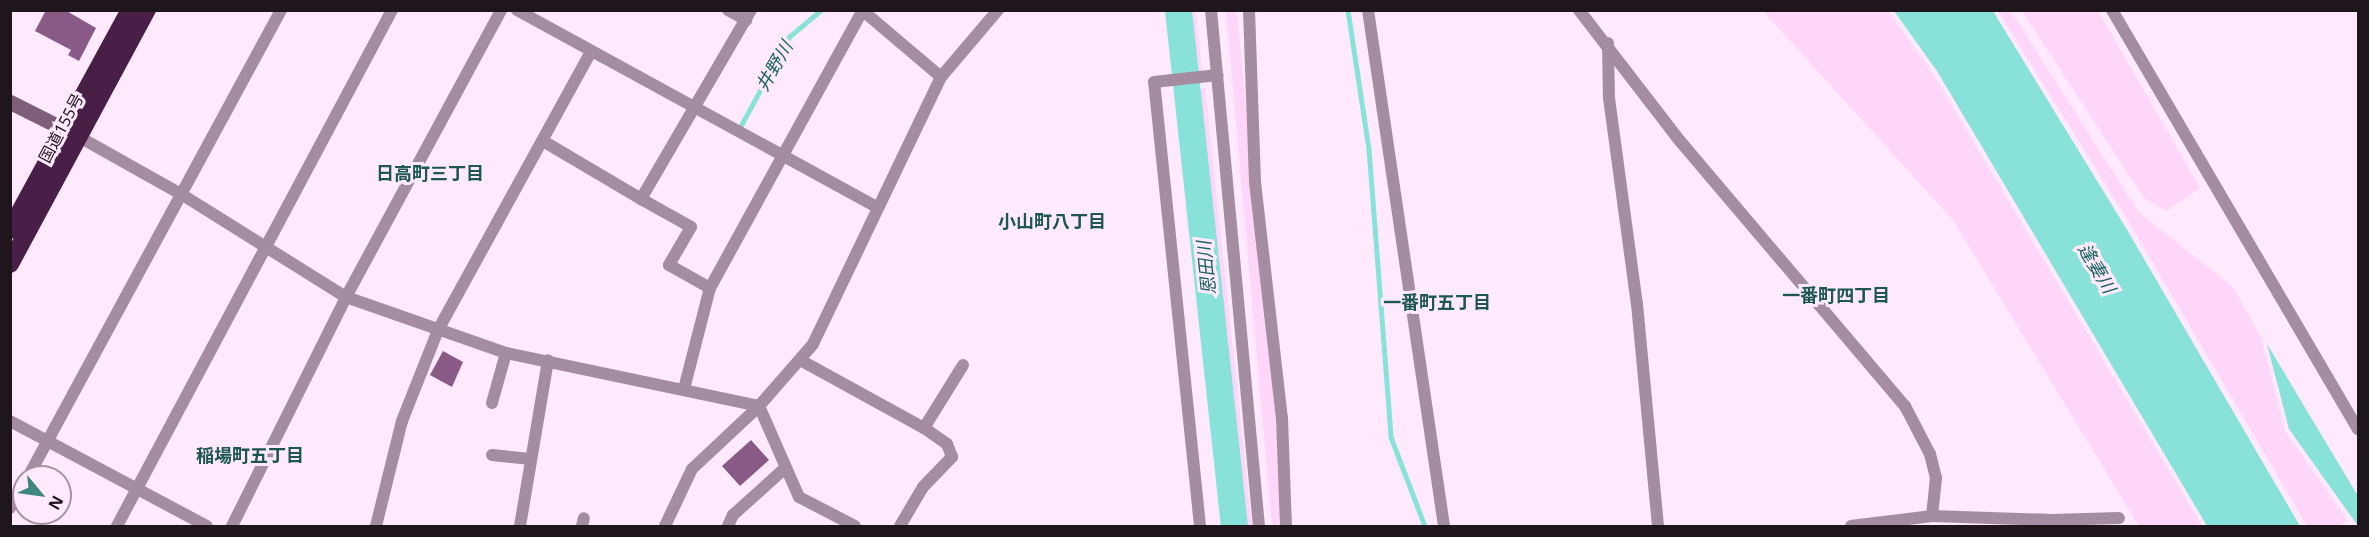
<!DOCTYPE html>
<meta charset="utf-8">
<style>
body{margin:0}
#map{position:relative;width:2369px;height:537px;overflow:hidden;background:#feeafc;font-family:"Noto Sans","Noto Sans JP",sans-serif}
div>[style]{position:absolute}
.green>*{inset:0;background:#fdd6f9}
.water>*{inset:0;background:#88e2da}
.stream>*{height:4.5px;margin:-2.25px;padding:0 2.25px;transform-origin:2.25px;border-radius:2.25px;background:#88e2da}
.river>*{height:27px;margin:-13.5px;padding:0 13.5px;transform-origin:13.5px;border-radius:13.5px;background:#88e2da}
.building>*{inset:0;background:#895a85}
.street>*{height:12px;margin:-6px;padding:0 6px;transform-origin:6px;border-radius:6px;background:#a48da1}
.secondary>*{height:15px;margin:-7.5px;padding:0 7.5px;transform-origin:7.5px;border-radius:7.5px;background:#7e5e7a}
.highway>*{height:18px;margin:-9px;padding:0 9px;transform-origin:9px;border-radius:9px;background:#4a1f47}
span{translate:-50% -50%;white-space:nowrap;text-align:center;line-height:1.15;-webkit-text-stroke:6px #feeafc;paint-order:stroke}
.street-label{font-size:16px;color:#1e151d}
.water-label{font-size:18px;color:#19635e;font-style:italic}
.neighbourhood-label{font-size:18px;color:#1c5752;font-weight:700}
.frame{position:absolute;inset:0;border:12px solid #1e151d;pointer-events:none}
.north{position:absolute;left:12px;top:465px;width:60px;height:60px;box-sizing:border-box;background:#feeafc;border:2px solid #a495a3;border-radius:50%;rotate:119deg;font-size:16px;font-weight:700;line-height:24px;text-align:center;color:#1e151d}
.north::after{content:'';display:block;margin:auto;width:21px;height:27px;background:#3f8680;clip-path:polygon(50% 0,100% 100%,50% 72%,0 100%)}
</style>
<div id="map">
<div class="green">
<i style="clip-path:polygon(1187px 11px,1196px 11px,1202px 71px,1194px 71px)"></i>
<i style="clip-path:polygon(1226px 11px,1237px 11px,1281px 476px,1279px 526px,1272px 526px)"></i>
<i style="clip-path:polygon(1763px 11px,1888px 11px,1933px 74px,2202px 526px,2139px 526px,1953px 220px)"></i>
<i style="clip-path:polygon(1998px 11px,2011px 11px,2139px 213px,2232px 286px,2261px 337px,2285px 431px,2348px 521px,2338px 526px,2307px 526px,2129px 222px)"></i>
<i style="clip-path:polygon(2022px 11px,2098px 11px,2200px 188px,2166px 211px,2144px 198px)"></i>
<i style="clip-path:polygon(1205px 88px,1252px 526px,1247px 526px,1196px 90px)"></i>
</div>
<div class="water">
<i style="clip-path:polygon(1894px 11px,1993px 11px,2126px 228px,2300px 526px,2207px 526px,1937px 71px)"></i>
<i style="clip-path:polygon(2267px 344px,2358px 496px,2358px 526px,2289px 429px)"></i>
</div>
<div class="stream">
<i style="left:1348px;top:10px;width:141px;rotate:81.4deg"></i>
<i style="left:1369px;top:149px;width:289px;rotate:85.6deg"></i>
<i style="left:1391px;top:437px;width:95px;rotate:69.1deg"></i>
<i style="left:739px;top:129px;width:105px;rotate:-61.5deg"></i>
<i style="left:789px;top:37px;width:42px;rotate:-40.2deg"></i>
</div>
<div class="river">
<i style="left:1178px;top:10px;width:519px;rotate:83.81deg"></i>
</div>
<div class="building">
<i style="clip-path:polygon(46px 10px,65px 10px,96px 28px,79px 61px,68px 55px,71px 50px,35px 31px)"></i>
<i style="clip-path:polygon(443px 351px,463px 362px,452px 387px,430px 375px)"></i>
<i style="clip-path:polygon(751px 440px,769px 460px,740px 486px,722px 466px)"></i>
</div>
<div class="street">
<i style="left:517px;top:10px;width:410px;rotate:28.7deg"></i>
<i style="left:728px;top:10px;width:21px;rotate:29deg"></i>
<i style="left:1211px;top:10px;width:518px;rotate:84.69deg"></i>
<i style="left:1249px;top:10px;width:172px;rotate:88deg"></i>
<i style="left:1255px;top:182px;width:238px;rotate:83.5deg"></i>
<i style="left:1282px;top:418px;width:108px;rotate:87.9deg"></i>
<i style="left:1368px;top:10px;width:522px;rotate:81.62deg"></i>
<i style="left:1579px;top:10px;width:165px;rotate:52.4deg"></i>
<i style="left:1680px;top:141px;width:348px;rotate:49.7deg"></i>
<i style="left:1905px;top:406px;width:54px;rotate:62.5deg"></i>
<i style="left:1930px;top:454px;width:25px;rotate:76deg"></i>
<i style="left:1936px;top:478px;width:38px;rotate:96deg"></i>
<i style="left:2112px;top:10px;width:486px;rotate:59.6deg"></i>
<i style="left:1608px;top:43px;width:55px;rotate:89deg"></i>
<i style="left:1609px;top:98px;width:208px;rotate:82.3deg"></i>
<i style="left:1637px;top:304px;width:223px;rotate:84.6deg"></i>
<i style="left:941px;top:77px;width:88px;rotate:-49.6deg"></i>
<i style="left:74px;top:134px;width:123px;rotate:29.3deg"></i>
<i style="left:181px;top:194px;width:195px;rotate:32deg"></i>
<i style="left:346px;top:297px;width:170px;rotate:19.3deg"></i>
<i style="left:506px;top:353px;width:258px;rotate:11.8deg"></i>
<i style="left:543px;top:141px;width:114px;rotate:30.6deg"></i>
<i style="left:641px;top:199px;width:219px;rotate:-59.8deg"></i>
<i style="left:641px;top:199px;width:57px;rotate:29.2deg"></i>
<i style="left:691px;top:227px;width:44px;rotate:120.1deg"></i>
<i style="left:669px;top:265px;width:47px;rotate:29.3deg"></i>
<i style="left:802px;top:361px;width:139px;rotate:28.8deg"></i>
<i style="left:924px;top:428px;width:74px;rotate:-58.2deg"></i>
<i style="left:684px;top:389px;width:104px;rotate:-75.6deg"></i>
<i style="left:710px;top:288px;width:316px;rotate:-61.2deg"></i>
<i style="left:492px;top:403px;width:52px;rotate:-74.4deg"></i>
<i style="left:759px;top:406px;width:99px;rotate:66.3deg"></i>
<i style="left:799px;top:497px;width:63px;rotate:27.4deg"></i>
<i style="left:10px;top:421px;width:223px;rotate:28.1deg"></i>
<i style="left:492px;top:455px;width:39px;rotate:6deg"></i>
<i style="left:28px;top:477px;width:531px;rotate:-61.55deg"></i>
<i style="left:10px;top:508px;width:29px;rotate:-61deg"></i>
<i style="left:2052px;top:520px;width:67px;rotate:-1.7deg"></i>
<i style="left:117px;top:526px;width:585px;rotate:-61.94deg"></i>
<i style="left:232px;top:526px;width:256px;rotate:-63.5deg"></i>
<i style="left:346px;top:297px;width:326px;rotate:-61.6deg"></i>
<i style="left:376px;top:526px;width:108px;rotate:-76.1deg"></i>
<i style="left:402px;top:421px;width:98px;rotate:-68.4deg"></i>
<i style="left:438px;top:330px;width:317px;rotate:-61.2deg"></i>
<i style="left:520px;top:526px;width:168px;rotate:-80.4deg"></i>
<i style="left:582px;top:526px;width:8px;rotate:-76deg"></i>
<i style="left:665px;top:526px;width:63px;rotate:-64.7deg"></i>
<i style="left:692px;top:469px;width:92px;rotate:-43.2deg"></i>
<i style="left:759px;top:406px;width:82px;rotate:-48.9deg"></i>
<i style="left:813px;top:344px;width:296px;rotate:-64.4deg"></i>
<i style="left:941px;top:77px;width:104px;rotate:-139.7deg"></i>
<i style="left:728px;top:526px;width:12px;rotate:-66deg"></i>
<i style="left:733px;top:515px;width:69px;rotate:-42deg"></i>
<i style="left:900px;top:526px;width:45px;rotate:-59.5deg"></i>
<i style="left:923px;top:487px;width:42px;rotate:-46deg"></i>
<i style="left:952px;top:457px;width:14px;rotate:-111deg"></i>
<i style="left:947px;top:444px;width:28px;rotate:-145deg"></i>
<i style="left:1200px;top:526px;width:446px;rotate:-95.9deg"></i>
<i style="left:1154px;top:82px;width:64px;rotate:-6.2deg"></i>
<i style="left:1851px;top:526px;width:82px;rotate:-7deg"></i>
<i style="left:1932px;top:516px;width:120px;rotate:1.9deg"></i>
<i style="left:2052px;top:520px;width:11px;rotate:34deg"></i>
</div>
<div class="secondary">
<i style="left:10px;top:102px;width:60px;rotate:26.6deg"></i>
</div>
<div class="highway">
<i style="left:10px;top:230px;width:251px;rotate:-61.4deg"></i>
<i style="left:10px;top:264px;width:289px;rotate:-61.7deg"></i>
</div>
<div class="street-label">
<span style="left:61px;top:128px;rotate:-62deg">国道155号</span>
</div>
<div class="water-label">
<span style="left:774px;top:66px;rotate:-60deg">井野川</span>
<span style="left:1206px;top:268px;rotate:-96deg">恩田川</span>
<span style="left:2097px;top:268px;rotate:59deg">逢妻川</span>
</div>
<div class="neighbourhood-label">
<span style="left:430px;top:173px">日高町三丁目</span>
<span style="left:1052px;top:221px">小山町八丁目</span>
<span style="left:1836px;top:295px">一番町四丁目</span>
<span style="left:1437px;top:302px">一番町五丁目</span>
<span style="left:250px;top:455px">稲場町五丁目</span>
</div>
<div class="frame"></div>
<div class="north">N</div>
</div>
